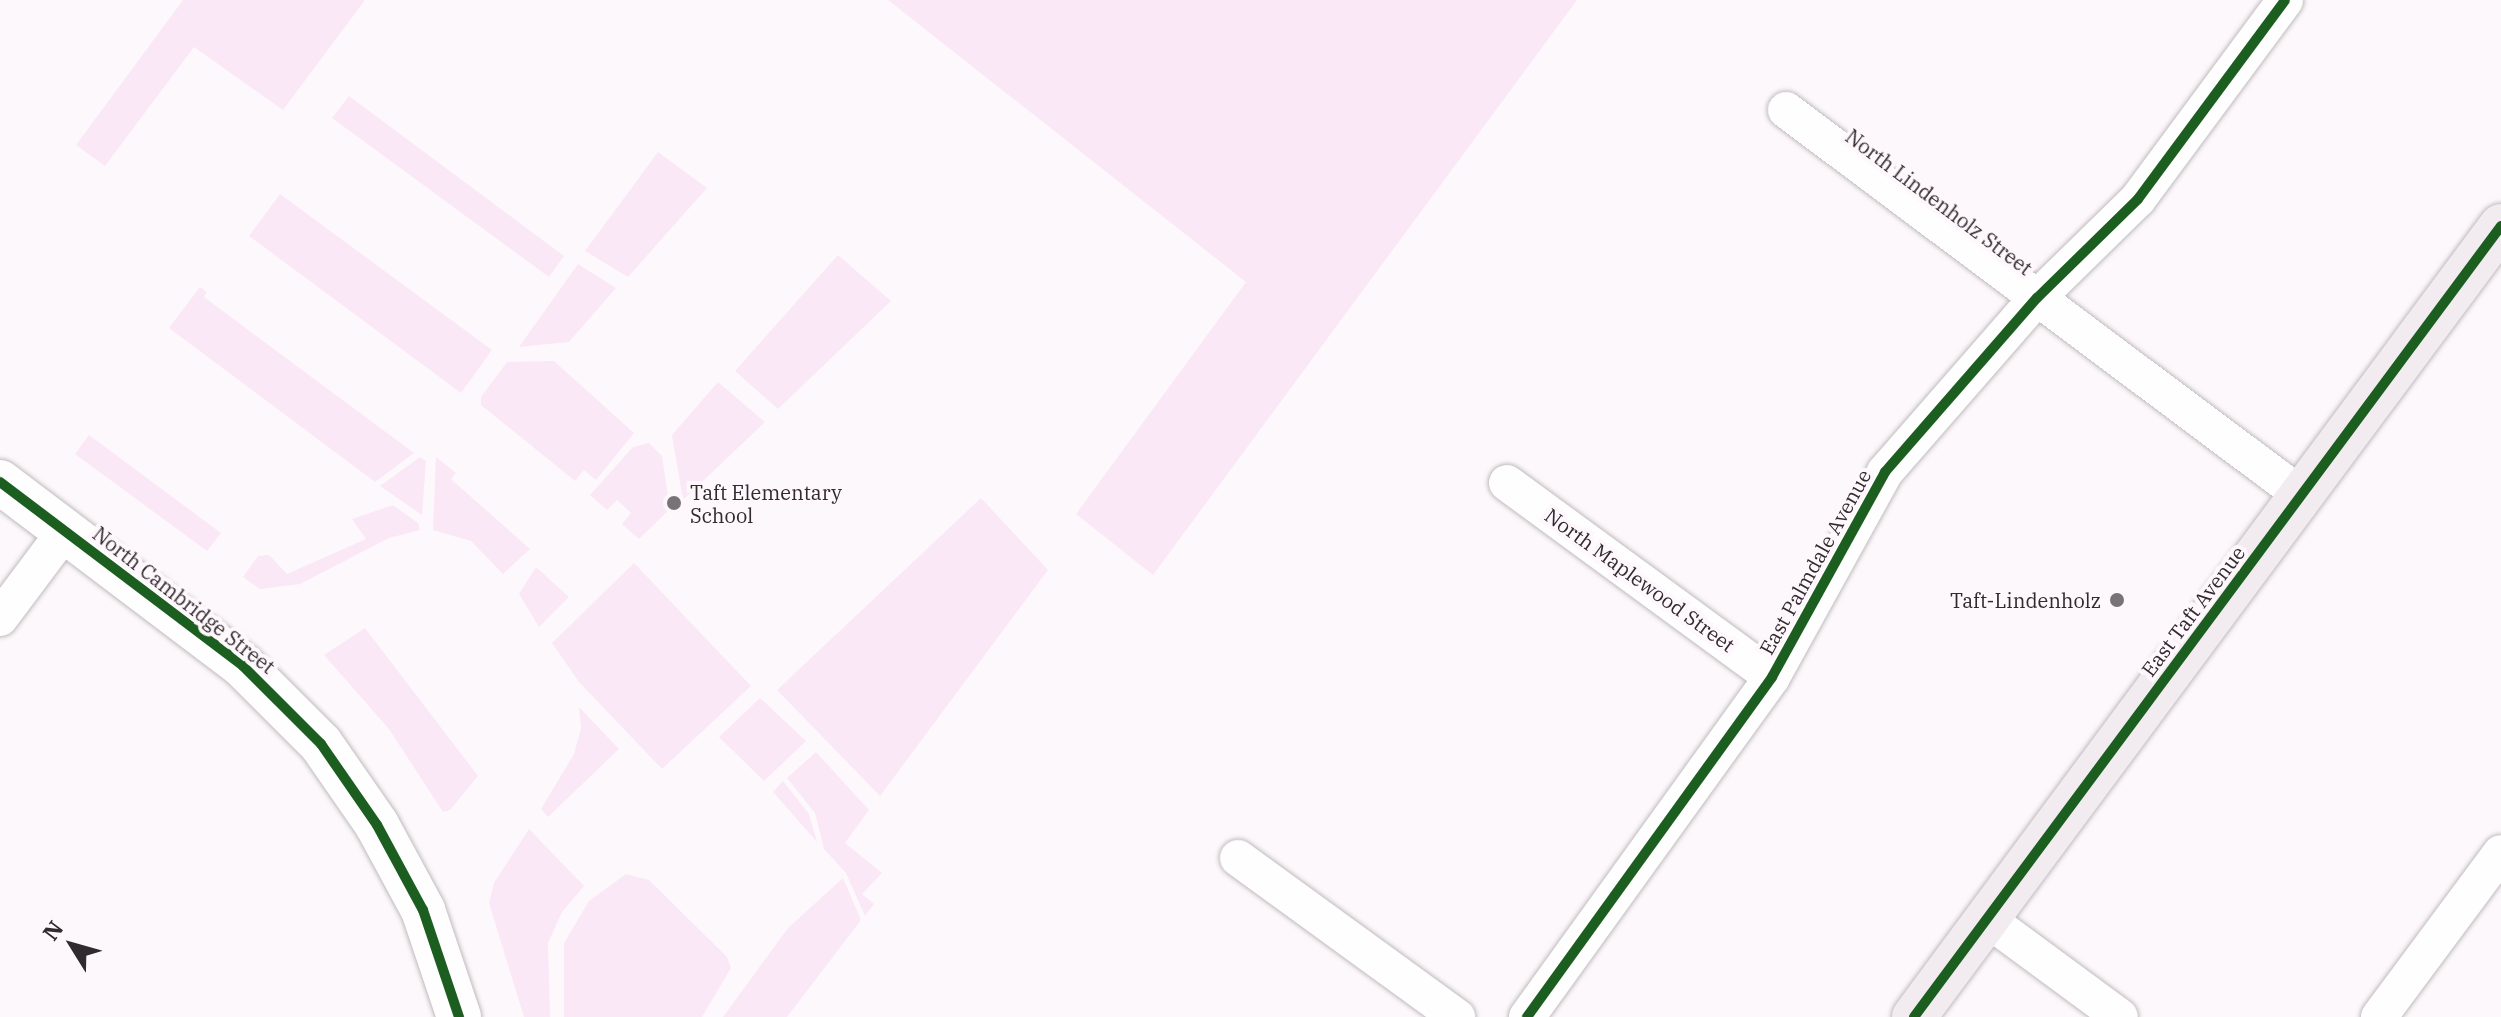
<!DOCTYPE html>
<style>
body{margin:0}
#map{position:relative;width:2501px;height:1017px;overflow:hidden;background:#fdf8fb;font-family:"IBM Plex Serif",serif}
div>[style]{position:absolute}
.green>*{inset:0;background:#fbe8f6}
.roads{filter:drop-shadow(0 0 2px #c0bbbe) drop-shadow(0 0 2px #c0bbbe)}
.street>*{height:36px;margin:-18px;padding:0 18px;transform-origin:18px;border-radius:18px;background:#fffefe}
.secondary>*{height:44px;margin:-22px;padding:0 22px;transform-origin:22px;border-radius:22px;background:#fffefe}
.primary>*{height:44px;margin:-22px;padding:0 22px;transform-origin:22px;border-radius:22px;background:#f2ecf0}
.cycleway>*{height:10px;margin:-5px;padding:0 5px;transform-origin:5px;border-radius:5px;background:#1b5e20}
.dots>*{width:22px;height:22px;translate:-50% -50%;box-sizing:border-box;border:4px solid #fef7fc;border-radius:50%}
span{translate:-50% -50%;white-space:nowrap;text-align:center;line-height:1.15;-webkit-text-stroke:8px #fef7fc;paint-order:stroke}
.street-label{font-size:20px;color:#312b30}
.poi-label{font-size:20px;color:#312b30}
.left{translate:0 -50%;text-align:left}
.right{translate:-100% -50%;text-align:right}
.north{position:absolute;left:32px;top:905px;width:80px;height:80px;-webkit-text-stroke:6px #fef7fc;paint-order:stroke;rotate:307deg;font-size:22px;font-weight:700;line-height:32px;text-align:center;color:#312b30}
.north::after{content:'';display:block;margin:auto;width:28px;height:36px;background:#312b30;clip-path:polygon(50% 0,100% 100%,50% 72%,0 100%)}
</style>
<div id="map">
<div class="green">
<i style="clip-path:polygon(183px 0,365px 0,283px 110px,194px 47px,105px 166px,76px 145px)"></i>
<i style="clip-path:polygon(888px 0,1577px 0,1153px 575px,1076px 514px,1246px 282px)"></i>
<i style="clip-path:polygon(349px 96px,564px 256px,549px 277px,332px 118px)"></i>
<i style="clip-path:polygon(658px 152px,707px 188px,628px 277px,585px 251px)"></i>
<i style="clip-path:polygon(280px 194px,492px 350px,461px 393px,249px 236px)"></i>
<i style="clip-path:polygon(838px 255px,891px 301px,778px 409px,735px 371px)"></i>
<i style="clip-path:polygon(578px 264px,616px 288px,569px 342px,519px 347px)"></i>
<i style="clip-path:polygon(200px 287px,207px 292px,204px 297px,414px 453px,375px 482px,169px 328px)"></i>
<i style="clip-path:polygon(554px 361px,634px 433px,596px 480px,584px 470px,575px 481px,481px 405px,481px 397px,507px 362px)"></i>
<i style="clip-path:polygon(718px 382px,765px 422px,683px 500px,672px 435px)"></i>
<i style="clip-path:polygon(89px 435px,221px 533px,207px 551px,75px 454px)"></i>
<i style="clip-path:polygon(649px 443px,662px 456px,670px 509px,639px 539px,622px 524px,631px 513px,617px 500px,607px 510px,590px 495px,633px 447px)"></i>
<i style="clip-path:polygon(420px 457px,426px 461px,422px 515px,380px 486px)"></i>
<i style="clip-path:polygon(436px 457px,456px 473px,451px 479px,530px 549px,503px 574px,471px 541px,433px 530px)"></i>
<i style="clip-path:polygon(981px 498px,1048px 570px,880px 796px,777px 690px)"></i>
<i style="clip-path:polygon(393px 505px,418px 523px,420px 530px,389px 538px,300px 584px,260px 589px,243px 577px,258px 556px,269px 555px,287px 574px,366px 539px,352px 519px)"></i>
<i style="clip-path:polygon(634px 563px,751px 686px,662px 769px,579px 682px,552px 643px)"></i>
<i style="clip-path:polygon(536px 567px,569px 597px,539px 627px,519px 594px)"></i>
<i style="clip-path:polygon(365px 628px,478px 776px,450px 810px,443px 812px,389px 729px,324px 655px)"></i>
<i style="clip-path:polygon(760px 698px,806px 741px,764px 781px,719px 737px)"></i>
<i style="clip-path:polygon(579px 707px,619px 749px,548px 817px,541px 809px,574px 754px,581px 728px)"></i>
<i style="clip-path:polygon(816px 752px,869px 810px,845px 843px,882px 873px,862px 894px,874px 904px,865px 916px,846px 873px,824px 849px,815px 813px,787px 778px)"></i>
<i style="clip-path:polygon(783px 781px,809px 814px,817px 842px,773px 792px)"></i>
<i style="clip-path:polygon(529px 829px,584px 886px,562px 912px,548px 943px,550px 1017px,524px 1017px,489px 903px,494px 883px)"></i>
<i style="clip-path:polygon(626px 874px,649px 880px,727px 957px,731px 968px,702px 1017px,564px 1017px,564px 943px,589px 901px)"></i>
<i style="clip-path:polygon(843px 878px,861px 920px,787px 1017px,723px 1017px,788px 928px)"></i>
</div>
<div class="roads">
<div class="street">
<i style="left:1786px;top:110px;width:643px;rotate:36.78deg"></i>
<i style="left:1507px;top:483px;width:328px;rotate:36.2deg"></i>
<i style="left:0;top:618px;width:109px;rotate:-53.2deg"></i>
<i style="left:1238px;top:858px;width:271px;rotate:36deg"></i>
<i style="left:1987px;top:919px;width:165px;rotate:36.4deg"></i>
<i style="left:1527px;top:1017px;width:419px;rotate:-54.2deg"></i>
<i style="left:1772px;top:677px;width:234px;rotate:-61.1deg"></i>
<i style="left:1885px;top:472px;width:231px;rotate:-48.9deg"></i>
<i style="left:2037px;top:298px;width:141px;rotate:-44.4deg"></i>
<i style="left:2138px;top:199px;width:247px;rotate:-53.5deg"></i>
<i style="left:2379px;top:1017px;width:204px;rotate:-53.4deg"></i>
</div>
<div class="secondary">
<i style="left:0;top:482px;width:305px;rotate:37.1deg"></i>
<i style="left:243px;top:666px;width:110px;rotate:45deg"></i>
<i style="left:321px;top:744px;width:98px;rotate:55.3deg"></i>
<i style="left:377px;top:825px;width:97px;rotate:61.6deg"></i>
<i style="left:423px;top:910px;width:113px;rotate:71.4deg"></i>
</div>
<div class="primary">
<i style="left:1914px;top:1017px;width:985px;rotate:-53.42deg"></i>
</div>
</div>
<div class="cycleway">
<i style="left:0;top:482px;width:305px;rotate:37.1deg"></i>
<i style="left:243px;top:666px;width:110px;rotate:45deg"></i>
<i style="left:321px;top:744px;width:98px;rotate:55.3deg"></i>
<i style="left:377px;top:825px;width:97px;rotate:61.6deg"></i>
<i style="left:423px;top:910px;width:113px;rotate:71.4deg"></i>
<i style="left:1527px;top:1017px;width:419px;rotate:-54.2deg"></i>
<i style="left:1772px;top:677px;width:234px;rotate:-61.1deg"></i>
<i style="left:1885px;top:472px;width:231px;rotate:-48.9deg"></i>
<i style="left:2037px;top:298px;width:141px;rotate:-44.4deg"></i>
<i style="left:2138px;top:199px;width:247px;rotate:-53.5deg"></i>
<i style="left:1914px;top:1017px;width:985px;rotate:-53.42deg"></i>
</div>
<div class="dots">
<i style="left:674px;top:503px;background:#787377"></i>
<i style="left:2117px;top:600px;background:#787377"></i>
</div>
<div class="street-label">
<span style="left:1939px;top:202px;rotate:37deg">North Lindenholz Street</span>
<span style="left:1815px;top:562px;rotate:-61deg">East Palmdale Avenue</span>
<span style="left:1640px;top:580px;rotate:36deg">North Maplewood Street</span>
<span style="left:184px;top:600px;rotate:38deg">North Cambridge Street</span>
<span style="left:2193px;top:611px;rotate:-53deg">East Taft Avenue</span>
</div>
<div class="poi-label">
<span class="left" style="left:690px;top:504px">Taft Elementary<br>School</span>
<span class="right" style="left:2101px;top:600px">Taft-Lindenholz</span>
</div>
<div class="north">N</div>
</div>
